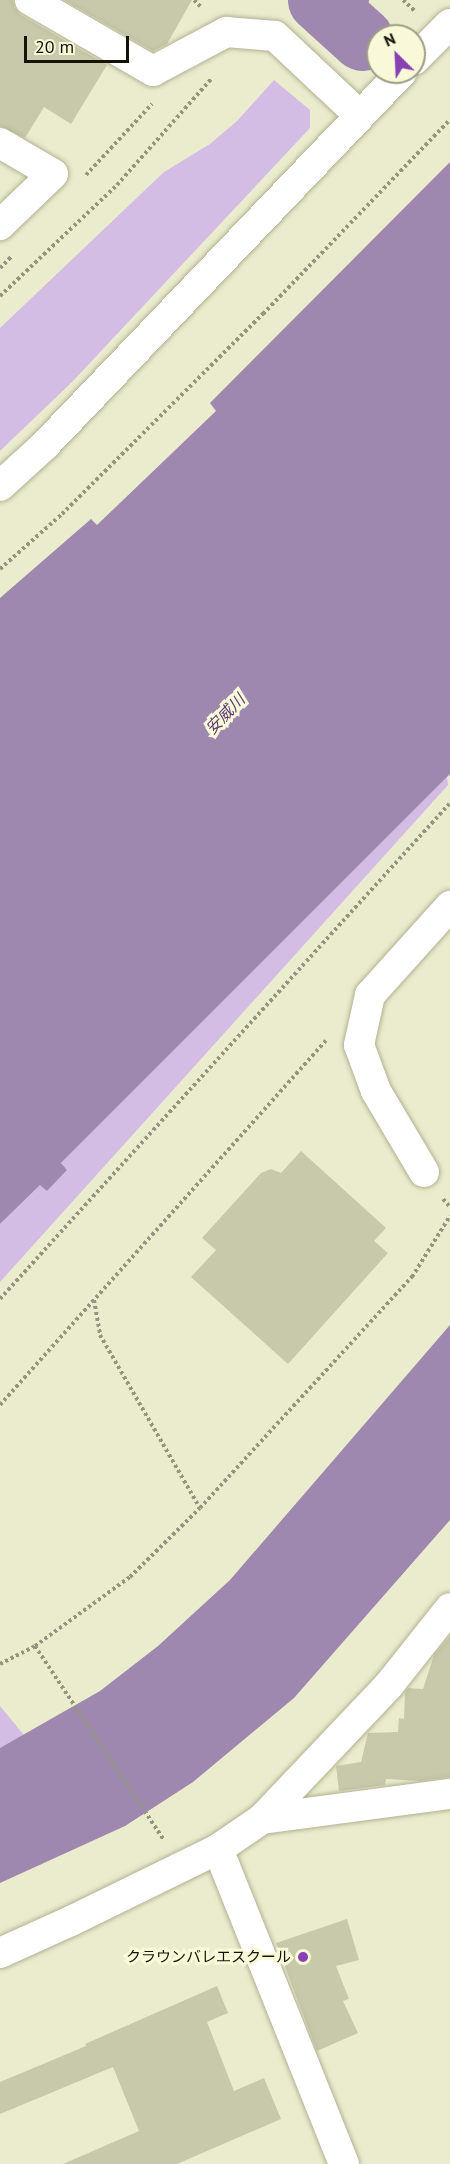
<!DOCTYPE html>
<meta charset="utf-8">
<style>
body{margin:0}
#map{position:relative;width:450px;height:2164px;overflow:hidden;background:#ebeccd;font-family:"PT Sans","Noto Sans JP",sans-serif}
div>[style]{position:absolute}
.green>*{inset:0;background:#d3bde5}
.water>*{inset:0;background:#9e88af}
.stream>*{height:10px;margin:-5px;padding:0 5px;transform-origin:5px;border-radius:5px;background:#9e88af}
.river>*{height:63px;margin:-31.5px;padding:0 31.5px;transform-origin:31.5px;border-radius:31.5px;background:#9e88af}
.building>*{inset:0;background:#c8c8aa}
.path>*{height:4px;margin-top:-2px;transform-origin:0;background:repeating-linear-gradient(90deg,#94957e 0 3px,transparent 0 6px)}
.roads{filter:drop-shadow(0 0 2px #b1b194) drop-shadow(0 0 2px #b1b194)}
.street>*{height:30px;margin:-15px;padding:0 15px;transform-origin:15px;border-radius:15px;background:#fff}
.dots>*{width:16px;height:16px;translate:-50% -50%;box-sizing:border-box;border:3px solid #f9f9da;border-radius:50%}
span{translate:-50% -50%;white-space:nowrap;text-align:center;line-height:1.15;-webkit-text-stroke:6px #f9f9da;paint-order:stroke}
.poi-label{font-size:15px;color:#131308}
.right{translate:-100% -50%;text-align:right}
.water-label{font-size:16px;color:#5c3c71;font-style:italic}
.north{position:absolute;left:366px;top:24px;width:60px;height:60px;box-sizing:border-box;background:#f9f9da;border:2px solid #9d9d86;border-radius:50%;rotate:336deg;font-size:16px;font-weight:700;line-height:24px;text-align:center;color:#131308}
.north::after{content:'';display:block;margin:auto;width:21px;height:27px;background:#8840b3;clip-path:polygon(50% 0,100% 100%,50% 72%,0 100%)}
.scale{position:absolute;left:24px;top:36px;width:105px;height:27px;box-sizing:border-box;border:3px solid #131308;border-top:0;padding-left:8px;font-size:18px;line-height:21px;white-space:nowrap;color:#131308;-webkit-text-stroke:4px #f9f9da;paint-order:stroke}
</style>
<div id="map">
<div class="green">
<i style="clip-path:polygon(274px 80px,310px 110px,310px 128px,73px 381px,0 451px,0 328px,164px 172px,210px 144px,237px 121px)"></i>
<i style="clip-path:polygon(447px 777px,448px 785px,0 1282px,0 1224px,41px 1184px,47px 1191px,67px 1170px,61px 1163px)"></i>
<i style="clip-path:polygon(0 1706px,24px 1735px,0 1748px)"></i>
</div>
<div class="water">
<i style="clip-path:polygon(450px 162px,450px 774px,61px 1163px,67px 1170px,47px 1191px,40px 1185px,0 1224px,0 598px,91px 519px,97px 525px,216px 411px,210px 403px)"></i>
<i style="clip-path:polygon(450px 1325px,450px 1520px,294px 1698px,193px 1782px,125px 1826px,0 1883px,0 1748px,100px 1691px,158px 1646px,230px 1580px)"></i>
</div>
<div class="stream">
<i style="left:343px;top:21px;width:30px;rotate:-45deg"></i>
</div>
<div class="river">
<i style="left:319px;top:0;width:58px;rotate:42.2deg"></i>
</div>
<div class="building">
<i style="clip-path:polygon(0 0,13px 0,15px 8px,21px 15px,107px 65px,71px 124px,44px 107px,25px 138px,0 126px)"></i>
<i style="clip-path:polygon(64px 0,192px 0,167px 44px,153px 51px)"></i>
<i style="clip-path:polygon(301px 1151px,386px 1228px,374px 1241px,388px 1253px,288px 1364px,191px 1277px,216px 1250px,202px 1238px,261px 1173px,271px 1169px,281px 1173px)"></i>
<i style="clip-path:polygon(450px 1636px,450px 1777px,419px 1781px,386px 1779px,385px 1785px,339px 1791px,336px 1766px,361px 1762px,368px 1733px,398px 1732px,399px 1718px,404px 1719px,405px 1692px,408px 1688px,423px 1689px,434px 1655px)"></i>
<i style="clip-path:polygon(347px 1919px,359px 1960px,336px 1966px,349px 1999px,343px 2001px,358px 2033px,317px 2051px,276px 1943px)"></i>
<i style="clip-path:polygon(217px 1986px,228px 2013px,207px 2022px,234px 2091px,264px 2078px,281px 2119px,177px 2164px,63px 2164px,139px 2131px,113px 2067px,0 2114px,0 2082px,86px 2046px,85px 2044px)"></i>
</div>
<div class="path">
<i style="left:194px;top:0;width:11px;rotate:45deg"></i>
<i style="left:403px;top:0;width:18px;rotate:43deg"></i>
<i style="left:86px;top:175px;width:97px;rotate:-47.1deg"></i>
<i style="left:0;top:268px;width:17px;rotate:-45deg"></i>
<i style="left:0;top:296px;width:161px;rotate:-43.5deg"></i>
<i style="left:117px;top:185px;width:142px;rotate:-48.4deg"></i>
<i style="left:0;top:569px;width:83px;rotate:-41.6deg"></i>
<i style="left:62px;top:514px;width:284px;rotate:-44.9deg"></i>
<i style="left:263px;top:314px;width:269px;rotate:-46.1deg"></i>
<i style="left:443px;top:1199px;width:11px;rotate:49deg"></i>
<i style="left:0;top:1299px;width:670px;rotate:-47.78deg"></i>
<i style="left:94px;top:1300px;width:36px;rotate:80deg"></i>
<i style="left:100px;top:1335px;width:200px;rotate:60deg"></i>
<i style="left:0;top:1405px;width:489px;rotate:-48.2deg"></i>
<i style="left:35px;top:1646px;width:233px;rotate:56.4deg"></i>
<i style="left:0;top:1664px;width:39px;rotate:-27deg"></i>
<i style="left:35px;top:1646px;width:117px;rotate:-36deg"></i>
<i style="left:130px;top:1577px;width:98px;rotate:-44.6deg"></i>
<i style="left:200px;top:1508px;width:314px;rotate:-47.5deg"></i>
<i style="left:412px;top:1277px;width:72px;rotate:-58.1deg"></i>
</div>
<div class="roads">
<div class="street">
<i style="left:30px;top:0;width:142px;rotate:30deg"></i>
<i style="left:153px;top:71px;width:83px;rotate:-28.1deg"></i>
<i style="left:226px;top:32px;width:49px;rotate:4.7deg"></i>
<i style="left:275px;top:36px;width:115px;rotate:43.2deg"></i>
<i style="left:414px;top:60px;width:51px;rotate:-45deg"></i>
<i style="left:0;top:143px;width:61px;rotate:30.3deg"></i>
<i style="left:53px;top:174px;width:74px;rotate:136.1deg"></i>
<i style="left:0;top:486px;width:61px;rotate:-42.3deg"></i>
<i style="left:45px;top:445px;width:516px;rotate:-46.26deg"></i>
<i style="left:424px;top:1172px;width:94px;rotate:-120.7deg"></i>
<i style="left:376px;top:1091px;width:49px;rotate:-110.3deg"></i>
<i style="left:359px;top:1045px;width:51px;rotate:-77.6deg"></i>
<i style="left:370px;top:995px;width:120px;rotate:-48deg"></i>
<i style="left:262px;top:1819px;width:190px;rotate:-7.6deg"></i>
<i style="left:218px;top:1849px;width:339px;rotate:68.2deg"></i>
<i style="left:0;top:1953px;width:78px;rotate:-24.3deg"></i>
<i style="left:71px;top:1921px;width:164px;rotate:-26.1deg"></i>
<i style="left:218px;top:1849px;width:53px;rotate:-34.3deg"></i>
<i style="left:262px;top:1819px;width:185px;rotate:-46.5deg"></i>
<i style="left:389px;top:1685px;width:98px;rotate:-51.6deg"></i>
</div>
</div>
<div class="dots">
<i style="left:303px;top:1957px;background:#8840b3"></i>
</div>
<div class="poi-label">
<span class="right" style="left:291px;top:1957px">クラウンバレエスクール</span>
</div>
<div class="water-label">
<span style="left:225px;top:714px;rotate:-46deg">安威川</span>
</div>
<div class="north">N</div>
<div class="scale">20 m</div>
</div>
